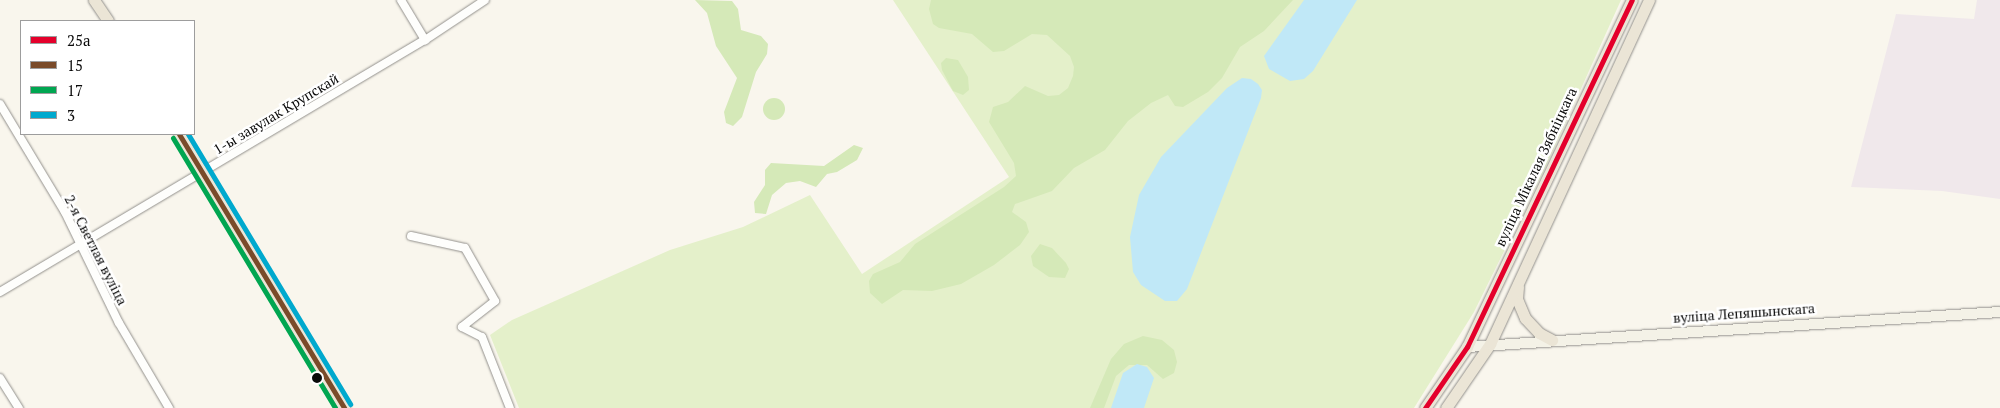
<!DOCTYPE html>
<meta charset="utf-8">
<style>
body{margin:0}
#map{position:relative;width:2000px;height:408px;overflow:hidden;background:#f9f6ed;font-family:"PT Serif",serif}
div>[style]{position:absolute}
.industrial>*{inset:0;background:#f0e8eb}
.green>*{inset:0;background:#e4f0ca}
.forest>*{inset:0;background:#d5e9b8}
.round{border-radius:50%}
.water>*{inset:0;background:#c0e8f7}
.roads{filter:drop-shadow(0 0 1px #92908c) drop-shadow(0 0 1px #92908c)}
.minor>*{height:8px;margin:-4px;padding:0 4px;transform-origin:4px;border-radius:4px;background:#fefefc}
.secondary>*{height:10px;margin:-5px;padding:0 5px;transform-origin:5px;border-radius:5px;background:#f4f2e7}
.primary>*{height:11px;margin:-5.5px;padding:0 5.5px;transform-origin:5.5px;border-radius:5.5px;background:#ebe5d6}
.bus-1>*{height:5px;margin:-2.5px;padding:0 2.5px;transform-origin:2.5px;border-radius:2.5px;background:#e4002b}
.bus-2>*{height:5px;margin:-2.5px;padding:0 2.5px;transform-origin:2.5px;border-radius:2.5px;background:#7a4b2a}
.bus-3>*{height:5px;margin:-2.5px;padding:0 2.5px;transform-origin:2.5px;border-radius:2.5px;background:#00a651}
.bus-4>*{height:5px;margin:-2.5px;padding:0 2.5px;transform-origin:2.5px;border-radius:2.5px;background:#00a9ce}
.dots>*{width:14px;height:14px;translate:-50% -50%;box-sizing:border-box;border:2px solid #fff;border-radius:50%}
span{translate:-50% -50%;white-space:nowrap;text-align:center;line-height:1.15;-webkit-text-stroke:5px #fff;paint-order:stroke}
.street-label{font-size:14px;color:#0a0a0a}
.legend{position:absolute;left:20px;top:20px;width:175px;height:115px;box-sizing:border-box;background:#fff;border:1px solid #9d9d9d;margin:0;padding:6px 9px;list-style:none;font-size:15px;color:#0a0a0a}
.legend li{display:flex;align-items:center;gap:10px;height:25px}
.legend b{width:25px;border:1px solid #9d9d9d}
</style>
<div id="map">
<div class="industrial">
<i style="clip-path:polygon(1977px 0,2000px 0,2000px 199px,1942px 191px,1851px 187px,1896px 14px,1974px 19px)"></i>
</div>
<div class="green">
<i style="clip-path:polygon(893px 0,1621px 0,1546px 166px,1474px 312px,1414px 408px,519px 408px,490px 335px,512px 320px,670px 250px,743px 227px,810px 195px,862px 274px,1009px 177px)"></i>
</div>
<div class="forest">
<i style="clip-path:polygon(695px 0,732px 1px,738px 9px,741px 30px,761px 36px,768px 44px,767px 54px,756px 72px,742px 117px,733px 126px,726px 123px,724px 112px,737px 78px,716px 46px,707px 13px)"></i>
<i style="clip-path:polygon(931px 0,1293px 0,1264px 31px,1240px 47px,1222px 78px,1208px 92px,1183px 107px,1175px 106px,1168px 95px,1151px 103px,1128px 121px,1105px 150px,1074px 168px,1052px 191px,1015px 204px,1012px 212px,1026px 222px,1029px 232px,1020px 245px,994px 265px,961px 284px,932px 291px,903px 290px,882px 304px,870px 293px,869px 281px,873px 274px,900px 262px,915px 244px,1004px 187px,1016px 176px,1014px 163px,989px 122px,993px 107px,1008px 102px,1025px 86px,1048px 96px,1059px 95px,1068px 88px,1073px 76px,1074px 67px,1070px 56px,1047px 35px,1032px 34px,1004px 51px,993px 52px,972px 34px,939px 28px,933px 24px,929px 9px)"></i>
<i style="clip-path:polygon(946px 58px,958px 60px,968px 77px,969px 90px,963px 95px,953px 91px,942px 70px,941px 63px)"></i>
<i class="round" style="left:763px;top:98px;width:22px;height:22px"></i>
<i style="clip-path:polygon(854px 145px,863px 148px,857px 160px,837px 172px,827px 174px,816px 187px,800px 181px,786px 183px,772px 195px,766px 214px,755px 213px,754px 202px,765px 185px,765px 170px,771px 163px,824px 166px)"></i>
<i style="clip-path:polygon(1040px 244px,1052px 248px,1066px 263px,1069px 269px,1065px 278px,1049px 277px,1033px 266px,1031px 256px)"></i>
<i style="clip-path:polygon(1143px 336px,1162px 340px,1174px 350px,1177px 362px,1174px 373px,1163px 379px,1147px 365px,1129px 365px,1116px 376px,1104px 408px,1090px 408px,1111px 359px,1124px 344px)"></i>
</div>
<div class="water">
<i style="clip-path:polygon(1304px 0,1357px 0,1313px 71px,1304px 79px,1290px 81px,1269px 69px,1264px 56px)"></i>
<i style="clip-path:polygon(1242px 78px,1251px 79px,1258px 84px,1262px 90px,1261px 98px,1187px 289px,1177px 301px,1165px 301px,1141px 285px,1133px 272px,1130px 237px,1139px 195px,1161px 157px,1227px 88px)"></i>
<i style="clip-path:polygon(1137px 364px,1147px 367px,1154px 378px,1144px 408px,1111px 408px,1123px 373px)"></i>
</div>
<div class="roads">
<div class="minor">
<i style="left:401px;top:0;width:47px;rotate:59deg"></i>
<i style="left:0;top:104px;width:126px;rotate:59deg"></i>
<i style="left:65px;top:212px;width:123px;rotate:64.1deg"></i>
<i style="left:119px;top:323px;width:99px;rotate:59.5deg"></i>
<i style="left:411px;top:236px;width:55px;rotate:12.5deg"></i>
<i style="left:465px;top:248px;width:61px;rotate:60.5deg"></i>
<i style="left:495px;top:301px;width:42px;rotate:141.8deg"></i>
<i style="left:462px;top:327px;width:22px;rotate:27deg"></i>
<i style="left:482px;top:337px;width:76px;rotate:68.5deg"></i>
<i style="left:0;top:292px;width:494px;rotate:-30.7deg"></i>
<i style="left:425px;top:40px;width:72px;rotate:-33.7deg"></i>
<i style="left:0;top:378px;width:36px;rotate:58deg"></i>
</div>
<div class="secondary">
<i style="left:1467px;top:347px;width:534px;rotate:-3.76deg"></i>
</div>
<div class="primary">
<i style="left:94px;top:0;width:25px;rotate:56deg"></i>
<i style="left:179px;top:134px;width:320px;rotate:58.9deg"></i>
<i style="left:1518px;top:287px;width:12px;rotate:95deg"></i>
<i style="left:1517px;top:299px;width:21px;rotate:67deg"></i>
<i style="left:1525px;top:318px;width:21px;rotate:47deg"></i>
<i style="left:1539px;top:333px;width:15px;rotate:28deg"></i>
<i style="left:1425px;top:408px;width:74px;rotate:-55.5deg"></i>
<i style="left:1467px;top:347px;width:384px;rotate:-64.6deg"></i>
<i style="left:1446px;top:408px;width:78px;rotate:-55.5deg"></i>
<i style="left:1490px;top:344px;width:379px;rotate:-65.2deg"></i>
</div>
</div>
<div class="bus-1">
<i style="left:1425px;top:408px;width:74px;rotate:-55.5deg"></i>
<i style="left:1467px;top:347px;width:384px;rotate:-64.6deg"></i>
</div>
<div class="bus-2">
<i style="left:179px;top:134px;width:320px;rotate:58.9deg"></i>
</div>
<div class="bus-3">
<i style="left:173px;top:138px;width:315px;rotate:59deg"></i>
</div>
<div class="bus-4">
<i style="left:188px;top:134px;width:315px;rotate:59deg"></i>
</div>
<div class="dots">
<i style="left:317px;top:378px;background:#0a0a0a"></i>
</div>
<div class="street-label">
<span style="left:276px;top:114px;rotate:-31deg">1-ы завулак Крупскай</span>
<span style="left:1536px;top:167px;rotate:-65deg">вуліца Мікалая Зябніцкага</span>
<span style="left:96px;top:250px;rotate:63deg">2-я Светлая вуліца</span>
<span style="left:1744px;top:313px;rotate:-4deg">вуліца Лепяшынскага</span>
</div>
<ul class="legend">
<li><b style="height:6px;background:#e4002b"></b>25а</li>
<li><b style="height:6px;background:#7a4b2a"></b>15</li>
<li><b style="height:6px;background:#00a651"></b>17</li>
<li><b style="height:6px;background:#00a9ce"></b>3</li>
</ul>
</div>
